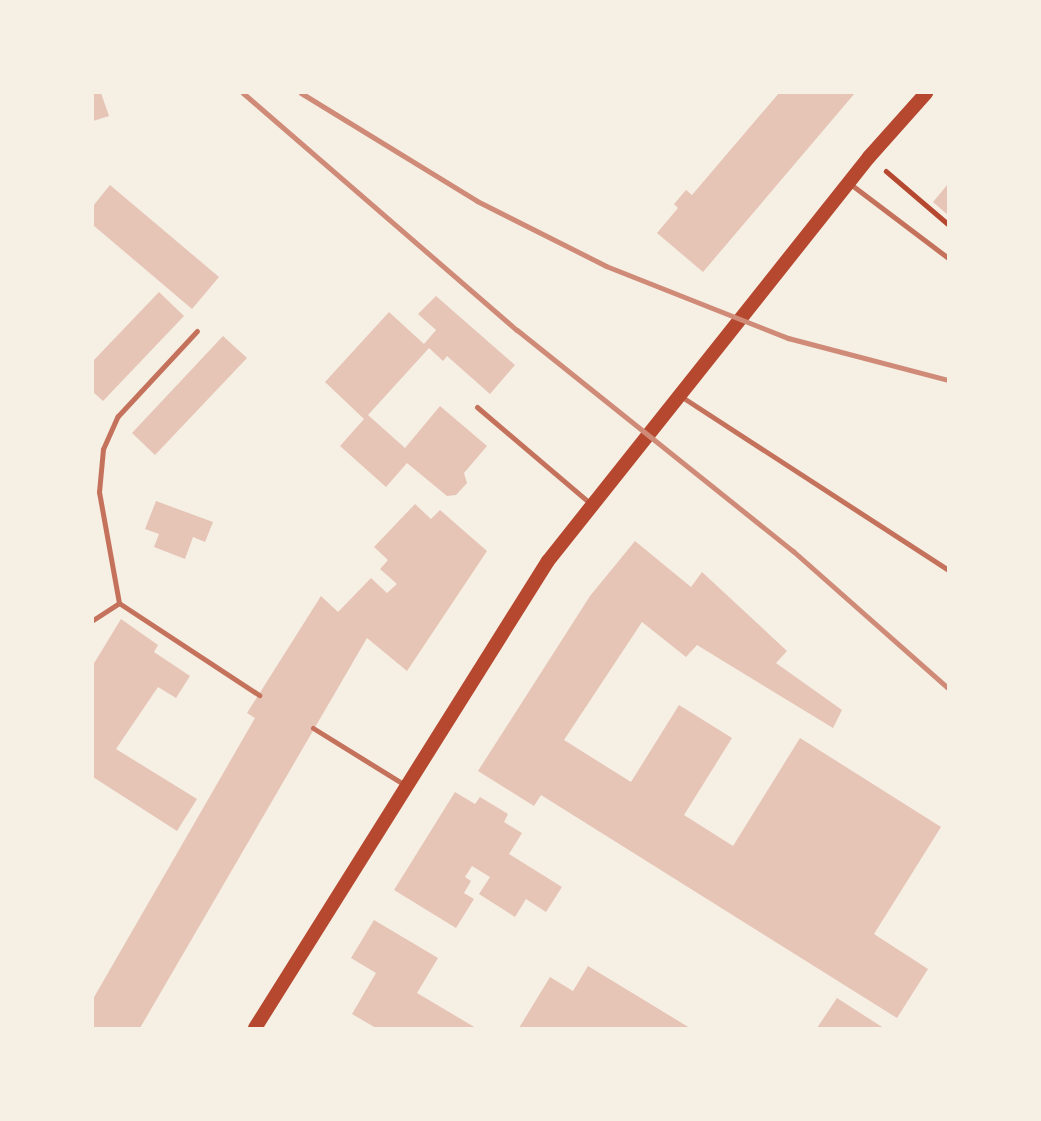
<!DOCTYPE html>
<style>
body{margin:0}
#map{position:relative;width:1041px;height:1121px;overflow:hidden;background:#f6efe4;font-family:Overpass,sans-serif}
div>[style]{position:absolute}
.building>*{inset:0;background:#e6c5b7}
.path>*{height:4.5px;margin:-2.25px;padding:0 2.25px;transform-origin:2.25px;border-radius:2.25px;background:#b5482f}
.service>*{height:5px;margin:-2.5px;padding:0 2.5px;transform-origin:2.5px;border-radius:2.5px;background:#c5725c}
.secondary>*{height:14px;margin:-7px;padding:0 7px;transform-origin:7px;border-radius:7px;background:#b5482f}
.rail>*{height:5px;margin:-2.5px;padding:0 2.5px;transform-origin:2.5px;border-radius:2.5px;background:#cf8b77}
span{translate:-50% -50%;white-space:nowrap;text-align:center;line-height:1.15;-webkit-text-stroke:7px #f6efe4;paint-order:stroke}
.frame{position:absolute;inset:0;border:94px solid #f6efe4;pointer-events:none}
</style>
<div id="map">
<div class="building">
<i style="clip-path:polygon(93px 93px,101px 93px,109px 116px,93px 121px)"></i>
<i style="clip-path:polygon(779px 93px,855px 93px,703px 272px,657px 233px,678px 208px,674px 204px,686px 190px,692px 195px)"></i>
<i style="clip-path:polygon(948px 184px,948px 215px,933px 202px)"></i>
<i style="clip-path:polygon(110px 185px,219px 277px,192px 309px,93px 225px,93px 206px)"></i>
<i style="clip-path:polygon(159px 292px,184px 316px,103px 401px,93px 392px,93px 361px)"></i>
<i style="clip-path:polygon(436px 296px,515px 365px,490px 394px,447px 356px,443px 361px,429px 348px,368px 415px,405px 448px,440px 406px,487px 446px,464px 473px,467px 483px,456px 495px,447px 496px,407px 463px,386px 487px,340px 446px,364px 419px,325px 382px,389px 312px,424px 344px,436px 330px,418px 314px)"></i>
<i style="clip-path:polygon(223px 336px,247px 358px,155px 455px,132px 433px)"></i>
<i style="clip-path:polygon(156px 501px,213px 522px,205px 542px,193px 537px,185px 559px,154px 547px,159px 534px,145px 529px)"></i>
<i style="clip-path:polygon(415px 504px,431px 519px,440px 510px,487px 551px,407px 671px,367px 638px,140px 1028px,93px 1028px,93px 999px,255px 718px,247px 713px,321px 596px,338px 612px,371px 578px,387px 593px,397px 584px,380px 569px,388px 560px,374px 547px)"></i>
<i style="clip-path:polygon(635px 541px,691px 587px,702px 572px,787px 651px,776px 663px,842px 710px,833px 728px,697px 645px,686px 657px,642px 622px,564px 740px,631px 782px,679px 705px,732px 738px,684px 815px,733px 846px,800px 738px,941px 827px,874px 934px,928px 969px,897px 1018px,541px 795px,534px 806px,478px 771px,590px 596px)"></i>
<i style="clip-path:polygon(121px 619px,158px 645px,154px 652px,190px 676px,176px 698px,158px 687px,116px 749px,197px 799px,177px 831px,93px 777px,93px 665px)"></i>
<i style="clip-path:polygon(455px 792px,475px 804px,480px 797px,508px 814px,504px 822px,522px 833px,509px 854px,562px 887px,546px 912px,526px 899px,515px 917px,479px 894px,490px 877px,472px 866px,465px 877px,471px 881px,464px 893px,474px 899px,456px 928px,394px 890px)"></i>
<i style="clip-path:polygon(374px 920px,438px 958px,417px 993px,476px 1028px,376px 1028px,352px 1014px,376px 973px,351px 958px)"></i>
<i style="clip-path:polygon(588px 966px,690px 1028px,519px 1028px,550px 977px,573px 991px)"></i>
<i style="clip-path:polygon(837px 998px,882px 1027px,881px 1028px,817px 1028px)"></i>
</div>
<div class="path">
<i style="left:886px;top:171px;width:82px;rotate:40.5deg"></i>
</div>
<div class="service">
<i style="left:849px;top:183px;width:124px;rotate:37.1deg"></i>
<i style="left:682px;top:397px;width:317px;rotate:33deg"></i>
<i style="left:477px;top:407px;width:151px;rotate:40.4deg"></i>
<i style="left:119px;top:603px;width:168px;rotate:33.3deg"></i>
<i style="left:93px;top:620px;width:31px;rotate:-33deg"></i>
<i style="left:119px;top:603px;width:113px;rotate:-100.2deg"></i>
<i style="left:99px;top:492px;width:43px;rotate:-84.7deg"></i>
<i style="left:103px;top:449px;width:36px;rotate:-66deg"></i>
<i style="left:118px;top:416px;width:116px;rotate:-47.1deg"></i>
<i style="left:313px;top:728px;width:108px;rotate:31.8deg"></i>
</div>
<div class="secondary">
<i style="left:255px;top:1028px;width:551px;rotate:-57.9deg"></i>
<i style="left:548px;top:561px;width:516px;rotate:-51.53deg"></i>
<i style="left:869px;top:157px;width:86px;rotate:-48.3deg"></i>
</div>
<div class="rail">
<i style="left:243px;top:93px;width:362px;rotate:40.9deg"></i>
<i style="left:517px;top:330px;width:354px;rotate:38.7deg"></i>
<i style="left:793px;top:551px;width:207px;rotate:41.5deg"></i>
<i style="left:301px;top:93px;width:206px;rotate:31.5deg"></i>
<i style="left:477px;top:201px;width:144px;rotate:26.7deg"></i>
<i style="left:606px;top:266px;width:196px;rotate:21.6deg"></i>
<i style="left:788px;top:338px;width:165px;rotate:14.7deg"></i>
</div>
<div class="frame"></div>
</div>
